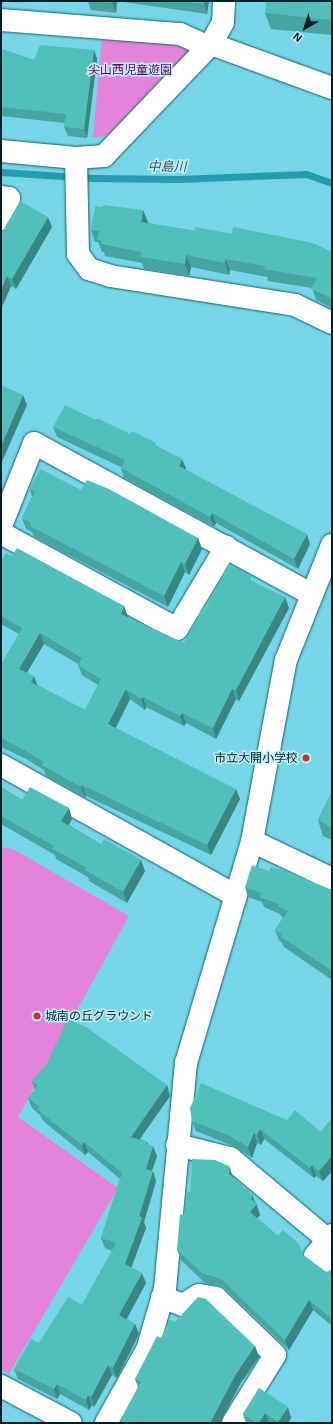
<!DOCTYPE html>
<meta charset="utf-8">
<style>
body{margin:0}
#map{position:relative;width:333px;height:1424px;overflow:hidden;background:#76d5e6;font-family:"Exo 2","Noto Sans JP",sans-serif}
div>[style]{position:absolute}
.green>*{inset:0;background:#e384da}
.stream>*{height:7px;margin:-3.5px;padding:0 3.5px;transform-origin:3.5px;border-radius:3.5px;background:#259bad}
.roads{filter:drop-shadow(0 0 1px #0f616d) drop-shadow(0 0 1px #0f616d)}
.minor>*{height:22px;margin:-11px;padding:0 11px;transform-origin:11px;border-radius:11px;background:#fff}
.tertiary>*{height:22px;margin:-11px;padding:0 11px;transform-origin:11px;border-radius:11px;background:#fff}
.wall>*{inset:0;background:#46a5a0}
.shaded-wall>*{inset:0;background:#398682}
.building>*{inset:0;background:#51c0ba}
.dots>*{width:11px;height:11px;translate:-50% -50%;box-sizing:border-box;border:2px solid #c2eef6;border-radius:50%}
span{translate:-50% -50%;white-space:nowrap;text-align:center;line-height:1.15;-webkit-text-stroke:3px #c2eef6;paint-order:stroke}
.park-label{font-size:12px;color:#63005f}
.poi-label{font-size:12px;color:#011f24}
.right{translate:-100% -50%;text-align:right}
.left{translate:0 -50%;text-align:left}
.water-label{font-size:13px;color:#33545a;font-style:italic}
.frame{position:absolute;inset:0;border:2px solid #011f24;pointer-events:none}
.north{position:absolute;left:285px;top:8px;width:40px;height:40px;-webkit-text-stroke:3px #c2eef6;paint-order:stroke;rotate:219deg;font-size:11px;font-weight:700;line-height:16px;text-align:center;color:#011f24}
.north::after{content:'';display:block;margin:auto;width:14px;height:18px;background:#011f24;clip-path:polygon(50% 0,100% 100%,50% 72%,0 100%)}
</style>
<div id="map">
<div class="green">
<i style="clip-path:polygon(102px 38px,181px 40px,190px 48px,190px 55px,108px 135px,93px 138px)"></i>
<i style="clip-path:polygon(1px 847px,13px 849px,129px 916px,18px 1117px,118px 1188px,9px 1374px,1px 1369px)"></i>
</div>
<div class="stream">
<i style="left:1px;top:172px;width:92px;rotate:3.7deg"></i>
<i style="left:93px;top:178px;width:85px;rotate:0.7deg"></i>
<i style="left:178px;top:179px;width:128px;rotate:-2.2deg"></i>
<i style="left:306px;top:174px;width:28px;rotate:19deg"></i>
</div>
<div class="roads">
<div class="minor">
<i style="left:1px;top:20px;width:180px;rotate:4.5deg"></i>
<i style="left:180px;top:34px;width:30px;rotate:24deg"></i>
<i style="left:1px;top:151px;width:75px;rotate:5.3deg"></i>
<i style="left:76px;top:158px;width:28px;rotate:-4deg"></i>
<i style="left:104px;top:156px;width:155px;rotate:-46.3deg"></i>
<i style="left:211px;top:44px;width:25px;rotate:-61deg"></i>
<i style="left:223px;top:22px;width:21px;rotate:-87deg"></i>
<i style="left:76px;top:158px;width:96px;rotate:88.8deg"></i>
<i style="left:78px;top:254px;width:19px;rotate:54deg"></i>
<i style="left:89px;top:269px;width:22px;rotate:18deg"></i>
<i style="left:110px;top:276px;width:187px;rotate:8.9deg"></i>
<i style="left:295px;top:305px;width:41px;rotate:25.9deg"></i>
<i style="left:1px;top:197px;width:8px;rotate:7deg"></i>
<i style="left:9px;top:198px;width:10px;rotate:96deg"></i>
<i style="left:8px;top:208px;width:13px;rotate:122deg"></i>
<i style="left:1px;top:526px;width:89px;rotate:-68.3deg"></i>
<i style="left:34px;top:443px;width:315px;rotate:28.6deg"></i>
<i style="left:1px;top:533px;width:200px;rotate:28.6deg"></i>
<i style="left:177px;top:629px;width:96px;rotate:-59.1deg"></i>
<i style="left:1px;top:765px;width:269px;rotate:29.1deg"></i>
<i style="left:252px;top:841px;width:89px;rotate:25.4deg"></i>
<i style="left:177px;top:1145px;width:55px;rotate:13.8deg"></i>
<i style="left:230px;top:1158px;width:126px;rotate:39.9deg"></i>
<i style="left:332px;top:1235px;width:27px;rotate:129deg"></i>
<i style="left:315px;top:1256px;width:22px;rotate:39deg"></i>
<i style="left:162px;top:1297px;width:22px;rotate:21deg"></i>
<i style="left:183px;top:1305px;width:19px;rotate:-32deg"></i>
<i style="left:199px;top:1295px;width:17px;rotate:10deg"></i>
<i style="left:216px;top:1298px;width:82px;rotate:44deg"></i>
<i style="left:275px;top:1355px;width:80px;rotate:121.7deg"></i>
<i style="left:1px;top:1386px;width:79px;rotate:27.9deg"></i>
<i style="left:106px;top:1423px;width:84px;rotate:-60.7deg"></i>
<i style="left:147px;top:1350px;width:64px;rotate:-73.6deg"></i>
<i style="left:165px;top:1289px;width:227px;rotate:-84.7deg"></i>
<i style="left:186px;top:1063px;width:232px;rotate:-73.4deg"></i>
<i style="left:252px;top:841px;width:184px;rotate:-79.4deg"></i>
<i style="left:286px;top:660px;width:124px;rotate:-68.2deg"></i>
</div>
<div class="tertiary">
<i style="left:211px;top:44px;width:129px;rotate:20deg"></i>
</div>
</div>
<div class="wall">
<i style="clip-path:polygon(88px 1px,209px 1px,207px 14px,117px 1px,116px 13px,91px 10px)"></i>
<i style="clip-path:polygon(332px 1px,332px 35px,271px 29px,265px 13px)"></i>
<i style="clip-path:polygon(1px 49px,34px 60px,94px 50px,97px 59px,87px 138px,68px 136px,64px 127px,65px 123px,1px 116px)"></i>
<i style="clip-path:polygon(148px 222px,147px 223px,195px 231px,232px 234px,332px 252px,332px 308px,316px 300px,312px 288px,268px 281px,267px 277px,230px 270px,229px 275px,191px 267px,189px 276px,144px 269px,142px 263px,105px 256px,104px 252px,102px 252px,98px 242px,95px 242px,91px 230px)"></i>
<i style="clip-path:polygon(52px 227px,16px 289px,11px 286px,1px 309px,1px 234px)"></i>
<i style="clip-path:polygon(96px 420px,157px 446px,186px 468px,185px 469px,310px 544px,298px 569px,216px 523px,214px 527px,124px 478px,121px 468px,121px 467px,57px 437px,53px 427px)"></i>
<i style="clip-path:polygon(30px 489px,81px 490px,198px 538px,202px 549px,189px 575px,185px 572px,168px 607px,34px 537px,32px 532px,26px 529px,22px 518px,32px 497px)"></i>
<i style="clip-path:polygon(evenodd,12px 556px,124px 606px,128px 617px,184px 643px,206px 608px,253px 581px,289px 608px,239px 701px,236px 699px,216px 739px,186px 723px,184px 726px,146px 707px,145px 710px,130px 699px,116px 728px,240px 799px,211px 855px,86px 796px,85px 798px,46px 776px,44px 770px,26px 759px,1px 747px,1px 665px,19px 634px,1px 624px,1px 561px,12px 556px,44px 644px,78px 664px,78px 665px,82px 675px,98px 685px,85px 710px,37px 685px,27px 672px,44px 644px)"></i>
<i style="clip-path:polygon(1px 787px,22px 800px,69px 808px,72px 819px,69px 825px,145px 871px,127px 903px,89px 881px,88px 877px,56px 859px,55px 855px,1px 824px)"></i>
<i style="clip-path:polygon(332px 792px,332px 840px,323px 836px,318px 820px)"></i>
<i style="clip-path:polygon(269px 871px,332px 890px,332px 980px,284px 947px,282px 943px,279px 940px,275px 930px,283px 918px,282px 917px,280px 914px,264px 907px,262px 902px,248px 897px,245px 887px)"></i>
<i style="clip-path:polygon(32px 1081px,170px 1096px,140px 1139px,147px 1142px,149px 1145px,157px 1156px,152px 1171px,153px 1171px,156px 1181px,144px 1222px,146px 1228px,131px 1267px,146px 1283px,126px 1319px,135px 1324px,139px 1334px,117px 1378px,112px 1375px,94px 1407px,92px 1405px,89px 1410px,60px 1394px,57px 1399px,18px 1379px,14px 1369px,39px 1343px,82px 1305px,112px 1251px,105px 1248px,101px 1238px,120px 1179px,88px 1152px,85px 1155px,48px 1125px,42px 1119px,40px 1115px,32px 1108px,28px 1098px,35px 1090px)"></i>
<i style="clip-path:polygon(332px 1118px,332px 1171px,323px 1181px,316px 1176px,314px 1178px,264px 1139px,261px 1145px,257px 1143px,252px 1158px,233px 1146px,196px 1131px,192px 1121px,287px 1120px,321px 1132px)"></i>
<i style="clip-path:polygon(233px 1177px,233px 1178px,257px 1204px,260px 1215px,257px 1218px,278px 1236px,326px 1272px,332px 1270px,332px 1326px,313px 1310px,289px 1350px,225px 1289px,206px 1284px,181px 1260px,177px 1250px,190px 1192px)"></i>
<i style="clip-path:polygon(175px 1322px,255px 1346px,259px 1357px,240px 1384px,220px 1423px,121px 1423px,120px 1422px,138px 1387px,135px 1379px,161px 1338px)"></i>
<i style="clip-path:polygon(259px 1388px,291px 1418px,288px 1423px,246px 1423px,243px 1414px)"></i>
</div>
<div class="shaded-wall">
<i style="clip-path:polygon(112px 1px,117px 1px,116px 13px,112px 3px)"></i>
<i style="clip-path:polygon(204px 1px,209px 1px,207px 14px,204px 4px)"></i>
<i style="clip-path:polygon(94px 50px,97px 59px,87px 138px,84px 129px)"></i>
<i style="clip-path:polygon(143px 210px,148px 222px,146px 233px,141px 222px)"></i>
<i style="clip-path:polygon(48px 217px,52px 227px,16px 289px,12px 279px)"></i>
<i style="clip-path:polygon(186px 255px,191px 267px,189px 276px,185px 264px)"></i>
<i style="clip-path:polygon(225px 259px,230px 270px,229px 275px,225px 263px)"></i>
<i style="clip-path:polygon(7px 276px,11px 286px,1px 309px,1px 290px)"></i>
<i style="clip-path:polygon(23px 395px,27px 405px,1px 464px,1px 446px)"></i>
<i style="clip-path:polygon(182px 459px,186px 468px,182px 475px,179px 466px)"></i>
<i style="clip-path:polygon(212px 513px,216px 523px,214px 527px,210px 517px)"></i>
<i style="clip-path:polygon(307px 534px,310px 544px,298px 569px,294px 559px)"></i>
<i style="clip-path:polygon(198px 538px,202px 549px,189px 575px,185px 564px)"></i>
<i style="clip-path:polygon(181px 562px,185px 572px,168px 607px,164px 596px)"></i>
<i style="clip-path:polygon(285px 597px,289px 608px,239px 701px,236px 690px)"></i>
<i style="clip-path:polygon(124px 606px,128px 617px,125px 624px,121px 614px)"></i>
<i style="clip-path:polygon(40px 633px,44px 644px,23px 679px,19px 669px)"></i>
<i style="clip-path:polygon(34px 676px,38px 687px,31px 682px)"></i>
<i style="clip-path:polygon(126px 689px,130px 699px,112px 734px,108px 724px)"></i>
<i style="clip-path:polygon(232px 689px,236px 699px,216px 739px,213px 728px)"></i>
<i style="clip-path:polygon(143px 697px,146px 707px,145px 710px,141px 699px)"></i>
<i style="clip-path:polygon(182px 713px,186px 723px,184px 726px,180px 716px)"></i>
<i style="clip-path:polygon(82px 785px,86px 796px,85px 798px,81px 787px)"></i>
<i style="clip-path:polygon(236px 789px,240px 799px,211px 855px,207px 845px)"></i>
<i style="clip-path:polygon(69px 808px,72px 819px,65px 832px,61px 821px)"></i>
<i style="clip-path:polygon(141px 860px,145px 871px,127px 903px,123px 892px)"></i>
<i style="clip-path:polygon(167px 1085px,170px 1096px,134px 1147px,131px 1137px)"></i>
<i style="clip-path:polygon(260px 1129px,264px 1139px,261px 1145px,257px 1135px)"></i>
<i style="clip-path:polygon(254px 1133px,257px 1143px,252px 1158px,248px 1147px)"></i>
<i style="clip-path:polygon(84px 1142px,88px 1152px,85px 1155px,82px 1145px)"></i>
<i style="clip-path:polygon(147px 1142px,151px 1152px,153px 1146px,157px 1156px,149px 1179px,146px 1169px,147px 1144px)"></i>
<i style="clip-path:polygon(332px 1156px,332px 1171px,323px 1181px,319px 1171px)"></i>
<i style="clip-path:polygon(312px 1165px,316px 1176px,314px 1178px,310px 1168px)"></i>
<i style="clip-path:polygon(229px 1166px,233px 1177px,233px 1184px,229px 1174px)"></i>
<i style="clip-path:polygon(153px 1171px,156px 1181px,144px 1222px,146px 1228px,129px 1274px,125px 1264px)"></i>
<i style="clip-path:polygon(252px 1194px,260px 1215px,254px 1222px,250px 1212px,251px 1199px)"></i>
<i style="clip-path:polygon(142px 1273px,146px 1283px,123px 1326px,119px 1315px)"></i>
<i style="clip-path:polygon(309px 1300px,313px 1310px,289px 1350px,285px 1340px)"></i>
<i style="clip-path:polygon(135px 1324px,139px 1334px,117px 1378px,113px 1368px)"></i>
<i style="clip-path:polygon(255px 1346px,259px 1357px,240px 1384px,220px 1423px,210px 1423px,236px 1374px)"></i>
<i style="clip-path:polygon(108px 1365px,112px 1375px,94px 1407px,91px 1397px)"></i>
<i style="clip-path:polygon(57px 1384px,60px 1394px,57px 1399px,54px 1389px)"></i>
<i style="clip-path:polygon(88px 1395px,92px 1405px,89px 1410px,86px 1400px)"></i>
<i style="clip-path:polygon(288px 1407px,291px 1418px,288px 1423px,278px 1423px,278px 1422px)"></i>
<i style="clip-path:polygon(265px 1413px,269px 1423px,259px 1423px)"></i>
</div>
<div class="building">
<i style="clip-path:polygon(92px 1px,112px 1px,112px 3px)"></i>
<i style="clip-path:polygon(180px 1px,204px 1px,204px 4px)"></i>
<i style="clip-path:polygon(266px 1px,332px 1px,332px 20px,265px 13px)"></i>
<i style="clip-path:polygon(40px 45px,94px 50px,84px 129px,64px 127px,66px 114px,1px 107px,1px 49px,34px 60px)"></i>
<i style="clip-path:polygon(20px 201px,48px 217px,12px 279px,7px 276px,1px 290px,1px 234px)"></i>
<i style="clip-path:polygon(103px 205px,143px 210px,141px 222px,195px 231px,195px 227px,232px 234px,233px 227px,313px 243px,332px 252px,332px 298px,311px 289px,317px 278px,264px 269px,265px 266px,225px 259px,225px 263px,186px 255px,185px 264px,140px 257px,141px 252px,101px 244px,101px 241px,97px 240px,99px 231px,91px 230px,95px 206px,103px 207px)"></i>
<i style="clip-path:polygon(1px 385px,23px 395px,1px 446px)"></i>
<i style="clip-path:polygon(65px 405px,96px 420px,97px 418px,130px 434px,132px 431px,156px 443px,155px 445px,182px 459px,179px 466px,307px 534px,294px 559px,212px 513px,210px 517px,121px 468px,125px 460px,53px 427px)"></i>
<i style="clip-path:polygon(40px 469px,81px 490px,87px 480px,109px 489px,198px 538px,185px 564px,181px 562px,164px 596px,30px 526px,31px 523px,22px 518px,35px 492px,30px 489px)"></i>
<i style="clip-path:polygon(evenodd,17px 548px,124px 606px,121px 614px,184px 643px,203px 606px,206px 608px,228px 564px,247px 573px,252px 577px,250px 580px,285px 597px,236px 690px,232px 689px,213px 728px,182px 713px,180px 716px,143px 697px,141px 699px,126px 689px,108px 724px,236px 789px,207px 845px,82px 785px,81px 787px,42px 765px,44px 762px,22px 749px,1px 738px,1px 665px,22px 628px,1px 616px,1px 561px,6px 553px,12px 556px,17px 548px,40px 633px,82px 658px,78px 665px,101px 679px,85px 710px,31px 682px,34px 676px,19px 669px,40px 633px)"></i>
<i style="clip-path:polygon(1px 787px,22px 800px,30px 787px,69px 808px,61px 821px,101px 844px,104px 839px,141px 860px,123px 892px,85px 870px,87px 868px,52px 848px,54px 846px,1px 816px)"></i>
<i style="clip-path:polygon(332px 792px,332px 828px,318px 820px)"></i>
<i style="clip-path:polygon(252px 865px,269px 871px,271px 867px,291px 873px,332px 890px,332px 971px,280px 936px,282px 935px,275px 930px,288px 911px,278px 907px,279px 904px,260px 897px,261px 893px,245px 887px)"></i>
<i style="clip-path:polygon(68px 1019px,86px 1027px,167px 1085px,131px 1137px,147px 1142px,147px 1144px,153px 1146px,146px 1169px,153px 1171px,139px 1216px,142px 1218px,125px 1264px,142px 1273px,119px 1315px,135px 1324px,113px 1368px,108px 1365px,91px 1397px,88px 1395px,86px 1400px,57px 1384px,54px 1389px,14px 1369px,31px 1339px,39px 1343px,68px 1297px,82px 1305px,116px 1243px,101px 1238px,122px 1173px,84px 1142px,82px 1145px,44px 1115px,38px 1109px,40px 1107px,28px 1098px,38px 1086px,32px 1081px,46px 1065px)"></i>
<i style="clip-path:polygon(201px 1083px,287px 1120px,295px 1110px,321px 1132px,332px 1118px,332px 1156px,319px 1171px,312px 1165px,310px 1168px,260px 1129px,257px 1135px,254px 1133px,248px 1147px,230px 1136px,192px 1121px,190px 1108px)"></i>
<i style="clip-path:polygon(192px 1159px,215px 1160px,229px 1166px,229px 1174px,252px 1194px,251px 1199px,257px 1204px,250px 1212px,278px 1236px,283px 1230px,299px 1244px,303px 1255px,326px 1272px,332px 1270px,332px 1319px,309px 1300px,285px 1340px,221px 1279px,202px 1273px,177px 1250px,180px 1214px,184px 1215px,187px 1191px,190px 1192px)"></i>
<i style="clip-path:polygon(198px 1297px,206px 1299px,255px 1346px,236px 1374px,210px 1423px,123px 1423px,120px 1422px,141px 1382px,135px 1379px,157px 1336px,161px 1338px,170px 1320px,175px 1322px)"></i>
<i style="clip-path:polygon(259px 1388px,288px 1407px,278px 1422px,265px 1413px,259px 1423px,256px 1423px,243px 1414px)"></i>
</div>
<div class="dots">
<i style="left:306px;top:758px;background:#c53828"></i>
<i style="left:37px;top:1016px;background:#c53828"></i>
</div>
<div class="park-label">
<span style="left:130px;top:70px">尖山西児童遊園</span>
</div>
<div class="poi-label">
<span class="right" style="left:298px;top:758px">市立大開小学校</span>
<span class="left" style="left:45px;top:1016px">城南の丘グラウンド</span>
</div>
<div class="water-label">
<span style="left:167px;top:166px">中島川</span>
</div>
<div class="frame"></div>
<div class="north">N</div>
</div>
